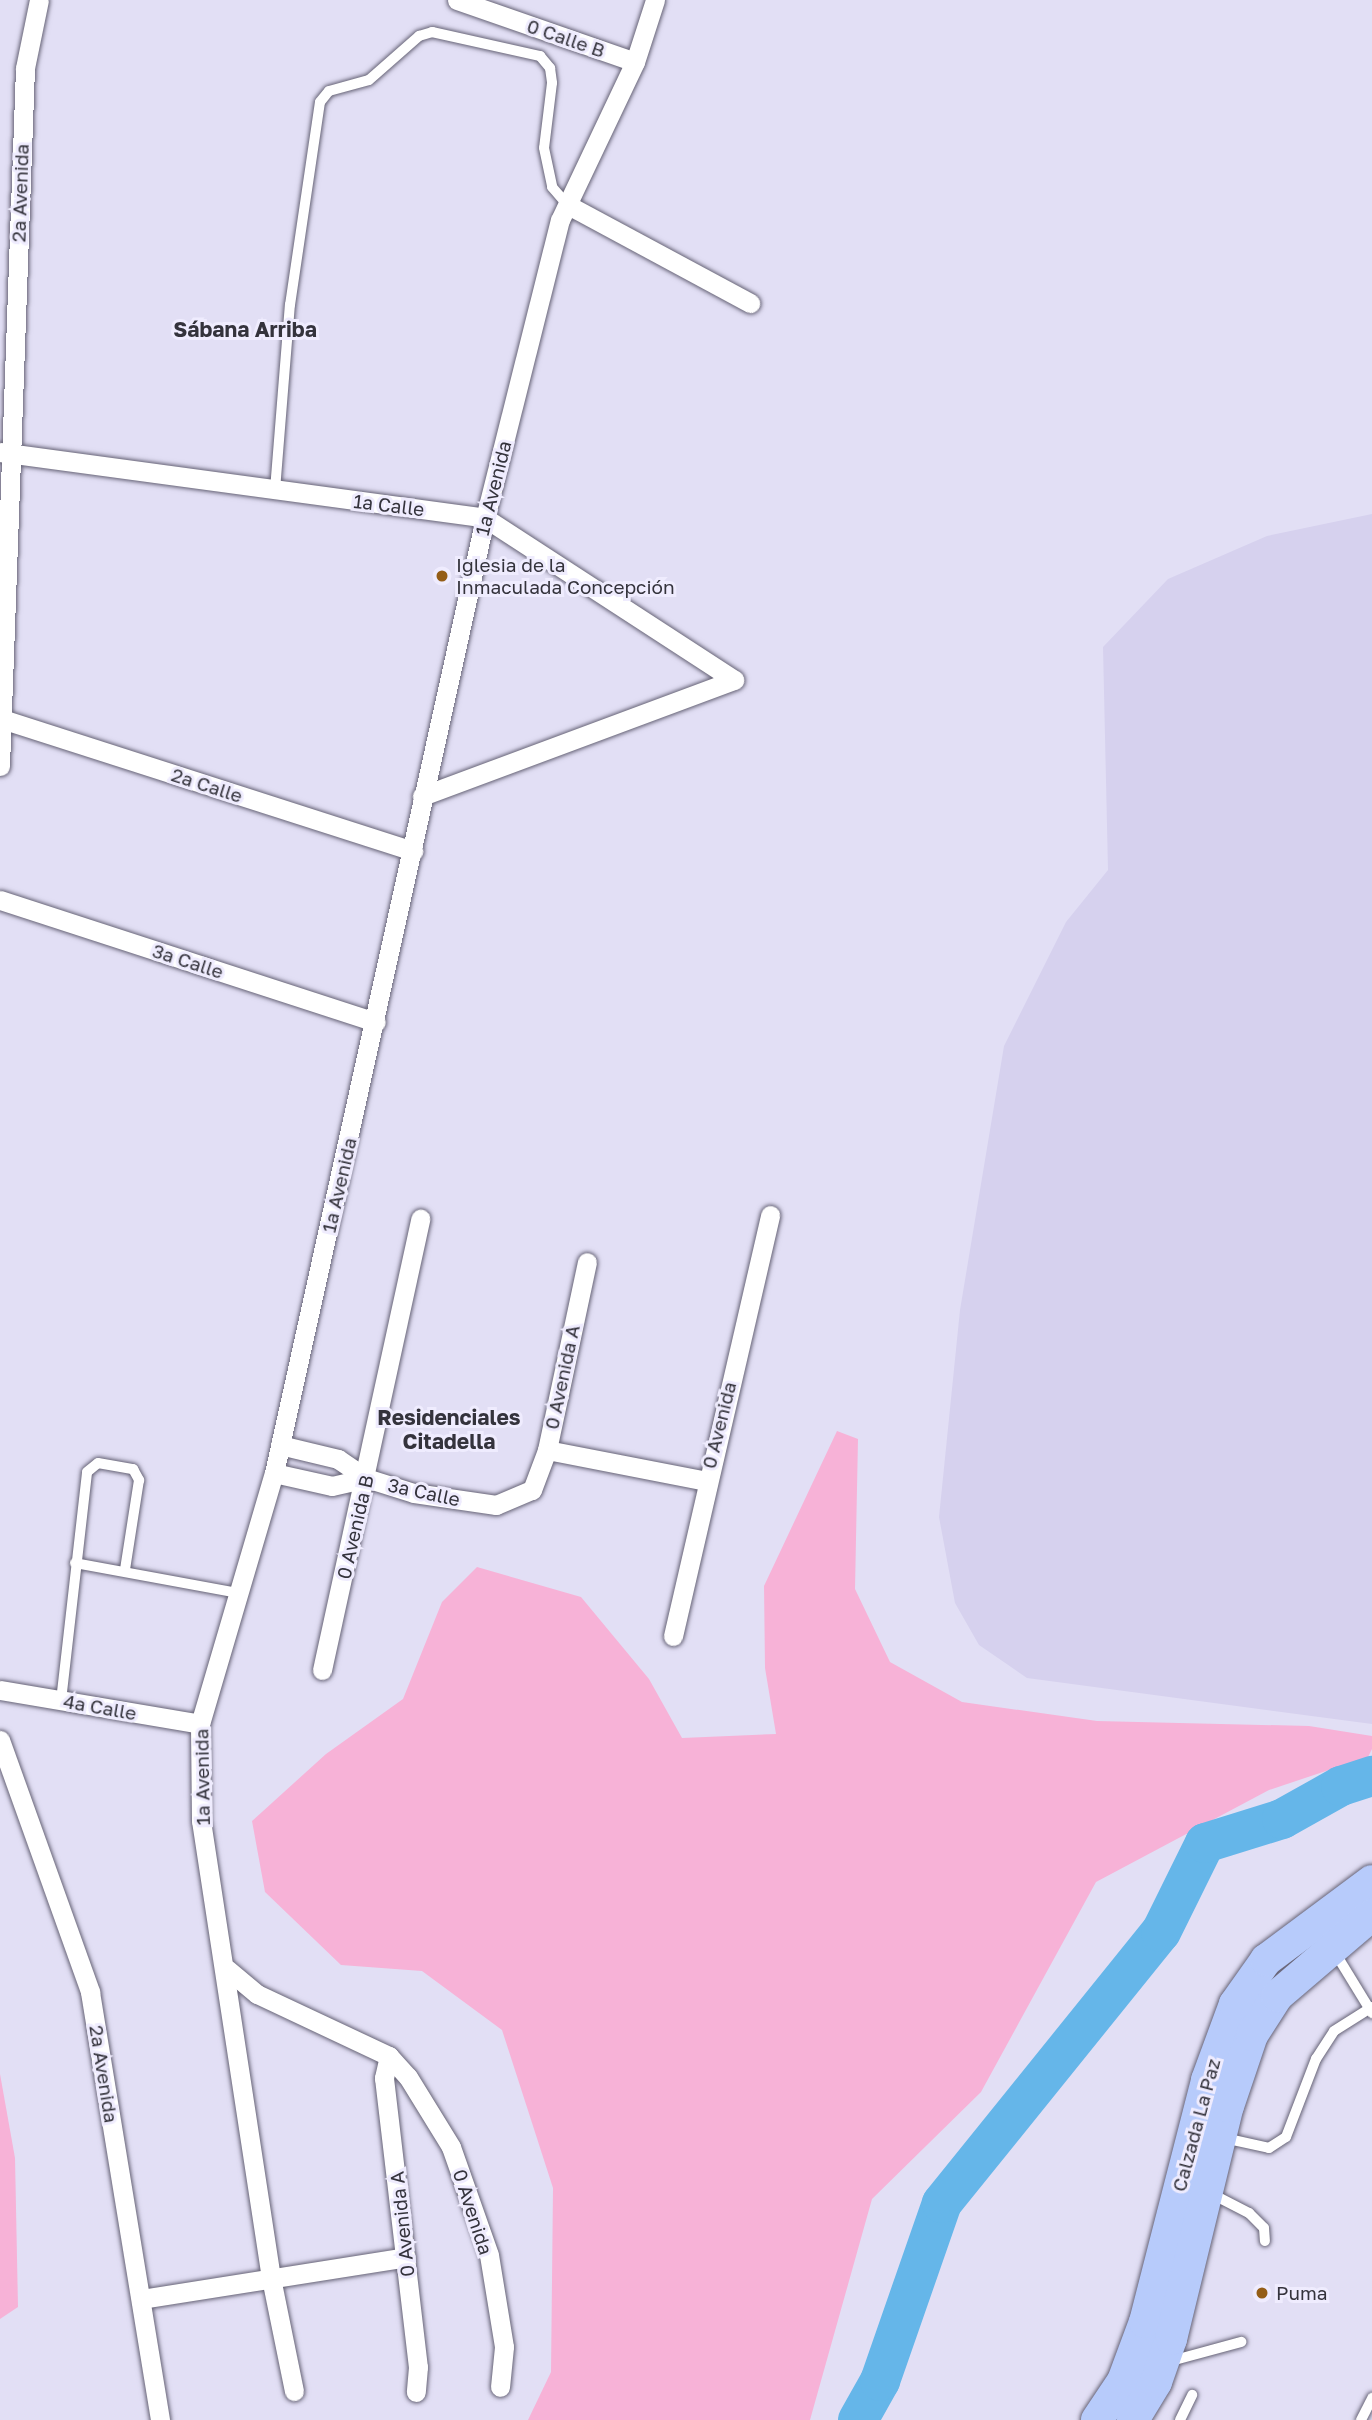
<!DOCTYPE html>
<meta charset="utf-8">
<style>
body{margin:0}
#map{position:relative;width:1372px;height:2420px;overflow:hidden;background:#e2dff5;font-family:"Golos Text",sans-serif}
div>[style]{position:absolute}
.built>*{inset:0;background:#d6d1ee}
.green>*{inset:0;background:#f7b2d7}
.river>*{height:40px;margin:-20px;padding:0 20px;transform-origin:20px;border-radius:20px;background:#65b6e9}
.roads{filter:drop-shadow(0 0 2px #666376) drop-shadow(0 0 2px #666376)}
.lane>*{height:10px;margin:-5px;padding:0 5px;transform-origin:5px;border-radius:5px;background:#fff}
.street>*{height:19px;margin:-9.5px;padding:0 9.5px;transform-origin:9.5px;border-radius:9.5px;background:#fff}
.primary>*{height:32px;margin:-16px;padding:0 16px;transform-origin:16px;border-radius:16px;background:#b7cbfb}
.dots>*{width:19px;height:19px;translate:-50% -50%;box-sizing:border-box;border:4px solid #efecfe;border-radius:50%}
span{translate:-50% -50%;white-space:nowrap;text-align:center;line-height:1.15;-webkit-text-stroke:6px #efecfe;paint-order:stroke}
.street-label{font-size:19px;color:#34333c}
.poi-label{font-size:19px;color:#34333c}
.left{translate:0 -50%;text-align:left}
.neighbourhood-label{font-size:21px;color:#34333c;font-weight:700}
</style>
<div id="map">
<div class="built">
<i style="clip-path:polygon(1372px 514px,1372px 1724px,1027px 1678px,979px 1645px,955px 1603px,939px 1517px,960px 1310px,1004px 1046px,1066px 922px,1108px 870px,1103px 647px,1168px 579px,1267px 536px)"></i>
</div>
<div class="green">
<i style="clip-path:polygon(837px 1431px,858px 1439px,855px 1589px,890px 1662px,962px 1702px,1097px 1721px,1309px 1726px,1372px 1736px,1372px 1749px,1368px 1757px,1269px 1790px,1096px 1882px,981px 2092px,872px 2199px,810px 2420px,528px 2420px,551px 2372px,553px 2188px,502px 2030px,422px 1971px,341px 1965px,265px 1892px,252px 1821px,326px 1754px,403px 1699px,442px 1602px,477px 1567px,581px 1597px,649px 1679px,682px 1738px,776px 1734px,765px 1668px,764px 1586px)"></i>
<i style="clip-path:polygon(0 2074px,15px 2158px,18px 2307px,0 2319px)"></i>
</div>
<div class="river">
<i style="left:858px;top:2420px;width:45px;rotate:-60.6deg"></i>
<i style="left:880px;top:2381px;width:188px;rotate:-70.8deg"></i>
<i style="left:942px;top:2203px;width:348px;rotate:-51.1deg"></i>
<i style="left:1161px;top:1932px;width:99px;rotate:-63.7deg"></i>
<i style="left:1205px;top:1843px;width:81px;rotate:-17.3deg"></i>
<i style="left:1282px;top:1819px;width:68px;rotate:-29.2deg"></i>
<i style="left:1341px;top:1786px;width:33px;rotate:-18deg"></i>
</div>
<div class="roads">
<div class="lane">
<i style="left:275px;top:490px;width:186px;rotate:-85.4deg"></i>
<i style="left:290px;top:305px;width:205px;rotate:-81.6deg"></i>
<i style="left:320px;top:102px;width:14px;rotate:-51deg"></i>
<i style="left:329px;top:91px;width:41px;rotate:-15.4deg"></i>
<i style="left:369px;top:80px;width:67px;rotate:-41.3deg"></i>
<i style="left:419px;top:36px;width:14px;rotate:-17deg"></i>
<i style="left:432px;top:32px;width:111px;rotate:12.5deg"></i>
<i style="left:540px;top:56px;width:16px;rotate:50deg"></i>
<i style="left:550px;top:68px;width:15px;rotate:82deg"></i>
<i style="left:552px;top:83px;width:65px;rotate:97deg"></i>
<i style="left:544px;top:148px;width:40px;rotate:78deg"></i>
<i style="left:552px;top:187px;width:23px;rotate:49deg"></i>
<i style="left:75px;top:1563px;width:167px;rotate:10.4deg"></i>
<i style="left:61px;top:1701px;width:230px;rotate:-83.5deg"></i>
<i style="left:87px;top:1472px;width:14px;rotate:-39deg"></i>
<i style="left:98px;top:1463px;width:36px;rotate:10deg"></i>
<i style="left:133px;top:1469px;width:13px;rotate:61deg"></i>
<i style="left:139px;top:1480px;width:90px;rotate:98.9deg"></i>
<i style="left:1334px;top:1951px;width:73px;rotate:58.5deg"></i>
<i style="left:1224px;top:2138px;width:46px;rotate:12.5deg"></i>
<i style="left:1269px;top:2148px;width:20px;rotate:-33deg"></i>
<i style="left:1286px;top:2137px;width:84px;rotate:-69deg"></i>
<i style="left:1316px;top:2059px;width:33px;rotate:-57deg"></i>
<i style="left:1334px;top:2031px;width:45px;rotate:-32.3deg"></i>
<i style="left:1212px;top:2194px;width:42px;rotate:27.2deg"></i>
<i style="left:1249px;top:2213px;width:21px;rotate:45deg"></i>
<i style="left:1264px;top:2228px;width:13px;rotate:86deg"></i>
<i style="left:1171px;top:2361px;width:73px;rotate:-15.2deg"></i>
<i style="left:1180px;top:2420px;width:28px;rotate:-64deg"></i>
<i style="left:1361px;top:2420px;width:25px;rotate:-63deg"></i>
</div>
<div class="street">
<i style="left:457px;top:0;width:188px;rotate:19.2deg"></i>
<i style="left:568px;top:205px;width:207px;rotate:28.3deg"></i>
<i style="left:0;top:452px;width:489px;rotate:7.7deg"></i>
<i style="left:485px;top:518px;width:297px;rotate:33deg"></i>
<i style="left:2px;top:719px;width:432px;rotate:17.8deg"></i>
<i style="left:0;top:766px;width:698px;rotate:-87.95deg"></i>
<i style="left:25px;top:68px;width:69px;rotate:-78.4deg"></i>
<i style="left:422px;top:796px;width:333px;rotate:-20.4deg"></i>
<i style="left:0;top:900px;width:395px;rotate:18deg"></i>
<i style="left:280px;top:1445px;width:60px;rotate:13.6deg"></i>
<i style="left:338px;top:1459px;width:34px;rotate:34deg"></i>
<i style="left:547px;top:1450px;width:162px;rotate:11deg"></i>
<i style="left:274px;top:1473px;width:59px;rotate:12.6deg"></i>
<i style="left:332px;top:1486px;width:35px;rotate:-13deg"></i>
<i style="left:366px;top:1478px;width:50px;rotate:17.4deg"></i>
<i style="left:414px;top:1493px;width:83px;rotate:8.3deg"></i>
<i style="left:496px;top:1505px;width:39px;rotate:-23deg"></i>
<i style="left:532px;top:1490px;width:43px;rotate:-69.4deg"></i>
<i style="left:547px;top:1450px;width:192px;rotate:-78deg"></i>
<i style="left:673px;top:1636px;width:432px;rotate:-77deg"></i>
<i style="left:322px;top:1670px;width:462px;rotate:-77.7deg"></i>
<i style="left:0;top:1690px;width:203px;rotate:9.6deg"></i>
<i style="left:0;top:1740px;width:268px;rotate:70.3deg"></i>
<i style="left:90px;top:1992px;width:434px;rotate:80.7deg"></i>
<i style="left:227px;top:1969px;width:39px;rotate:40deg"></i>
<i style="left:257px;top:1994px;width:146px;rotate:25.2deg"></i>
<i style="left:389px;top:2056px;width:28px;rotate:48deg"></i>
<i style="left:408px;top:2077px;width:82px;rotate:58.4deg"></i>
<i style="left:451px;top:2147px;width:114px;rotate:70.6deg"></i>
<i style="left:489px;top:2255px;width:93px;rotate:80.7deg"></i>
<i style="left:504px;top:2347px;width:40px;rotate:95.7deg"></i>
<i style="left:389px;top:2056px;width:23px;rotate:103deg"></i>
<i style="left:384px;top:2078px;width:291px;rotate:83.3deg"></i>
<i style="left:418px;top:2367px;width:25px;rotate:95deg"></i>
<i style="left:142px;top:2299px;width:267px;rotate:-9deg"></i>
<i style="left:294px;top:2391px;width:115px;rotate:-101.5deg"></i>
<i style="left:271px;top:2278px;width:462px;rotate:-98.7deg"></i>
<i style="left:201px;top:1821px;width:97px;rotate:-90.6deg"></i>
<i style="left:200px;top:1724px;width:262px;rotate:-73.6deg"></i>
<i style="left:274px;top:1473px;width:978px;rotate:-77.54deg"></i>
<i style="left:485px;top:518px;width:307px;rotate:-75.9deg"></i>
<i style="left:560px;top:220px;width:175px;rotate:-64.6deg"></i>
<i style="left:635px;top:62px;width:65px;rotate:-72.1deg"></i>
</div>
<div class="primary">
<i style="left:1097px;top:2420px;width:47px;rotate:-56.3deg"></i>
<i style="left:1123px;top:2381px;width:63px;rotate:-69.6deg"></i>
<i style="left:1145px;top:2322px;width:250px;rotate:-75.6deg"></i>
<i style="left:1207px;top:2080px;width:81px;rotate:-69.8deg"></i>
<i style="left:1235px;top:2004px;width:54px;rotate:-54.8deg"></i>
<i style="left:1266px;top:1960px;width:132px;rotate:-36.7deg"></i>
<i style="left:1133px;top:2420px;width:44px;rotate:-58.8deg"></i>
<i style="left:1156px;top:2382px;width:46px;rotate:-70.8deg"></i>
<i style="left:1171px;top:2339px;width:240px;rotate:-76.3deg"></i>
<i style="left:1228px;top:2106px;width:75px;rotate:-71.3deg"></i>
<i style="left:1252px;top:2035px;width:46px;rotate:-57.3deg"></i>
<i style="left:1277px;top:1996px;width:125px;rotate:-40.5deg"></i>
</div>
</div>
<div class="dots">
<i style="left:442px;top:576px;background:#945d16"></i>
<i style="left:1262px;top:2293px;background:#945d16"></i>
</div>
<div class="street-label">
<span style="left:566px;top:38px;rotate:19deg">0 Calle B</span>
<span style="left:20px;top:193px;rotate:-88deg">2a Avenida</span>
<span style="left:493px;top:488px;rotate:-76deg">1a Avenida</span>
<span style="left:389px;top:505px;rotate:7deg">1a Calle</span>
<span style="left:207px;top:785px;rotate:18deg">2a Calle</span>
<span style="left:188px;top:961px;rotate:18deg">3a Calle</span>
<span style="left:339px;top:1185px;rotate:-77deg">1a Avenida</span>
<span style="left:562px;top:1377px;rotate:-78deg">0 Avenida A</span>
<span style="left:719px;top:1425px;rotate:-76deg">0 Avenida</span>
<span style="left:424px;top:1492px;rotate:12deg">3a Calle</span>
<span style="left:355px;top:1527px;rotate:-77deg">0 Avenida B</span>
<span style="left:100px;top:1707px;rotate:10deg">4a Calle</span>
<span style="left:202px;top:1777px;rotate:-91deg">1a Avenida</span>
<span style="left:104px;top:2074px;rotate:81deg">2a Avenida</span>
<span style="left:1196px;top:2125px;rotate:-75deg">Calzada La Paz</span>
<span style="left:473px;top:2212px;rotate:72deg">0 Avenida</span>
<span style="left:402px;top:2224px;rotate:-96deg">0 Avenida A</span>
</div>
<div class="poi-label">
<span class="left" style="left:456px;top:576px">Iglesia de la<br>Inmaculada Concepción</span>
<span class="left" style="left:1276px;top:2293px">Puma</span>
</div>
<div class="neighbourhood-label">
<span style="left:245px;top:329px">Sábana Arriba</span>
<span style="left:449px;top:1429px">Residenciales<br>Citadella</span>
</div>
</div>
